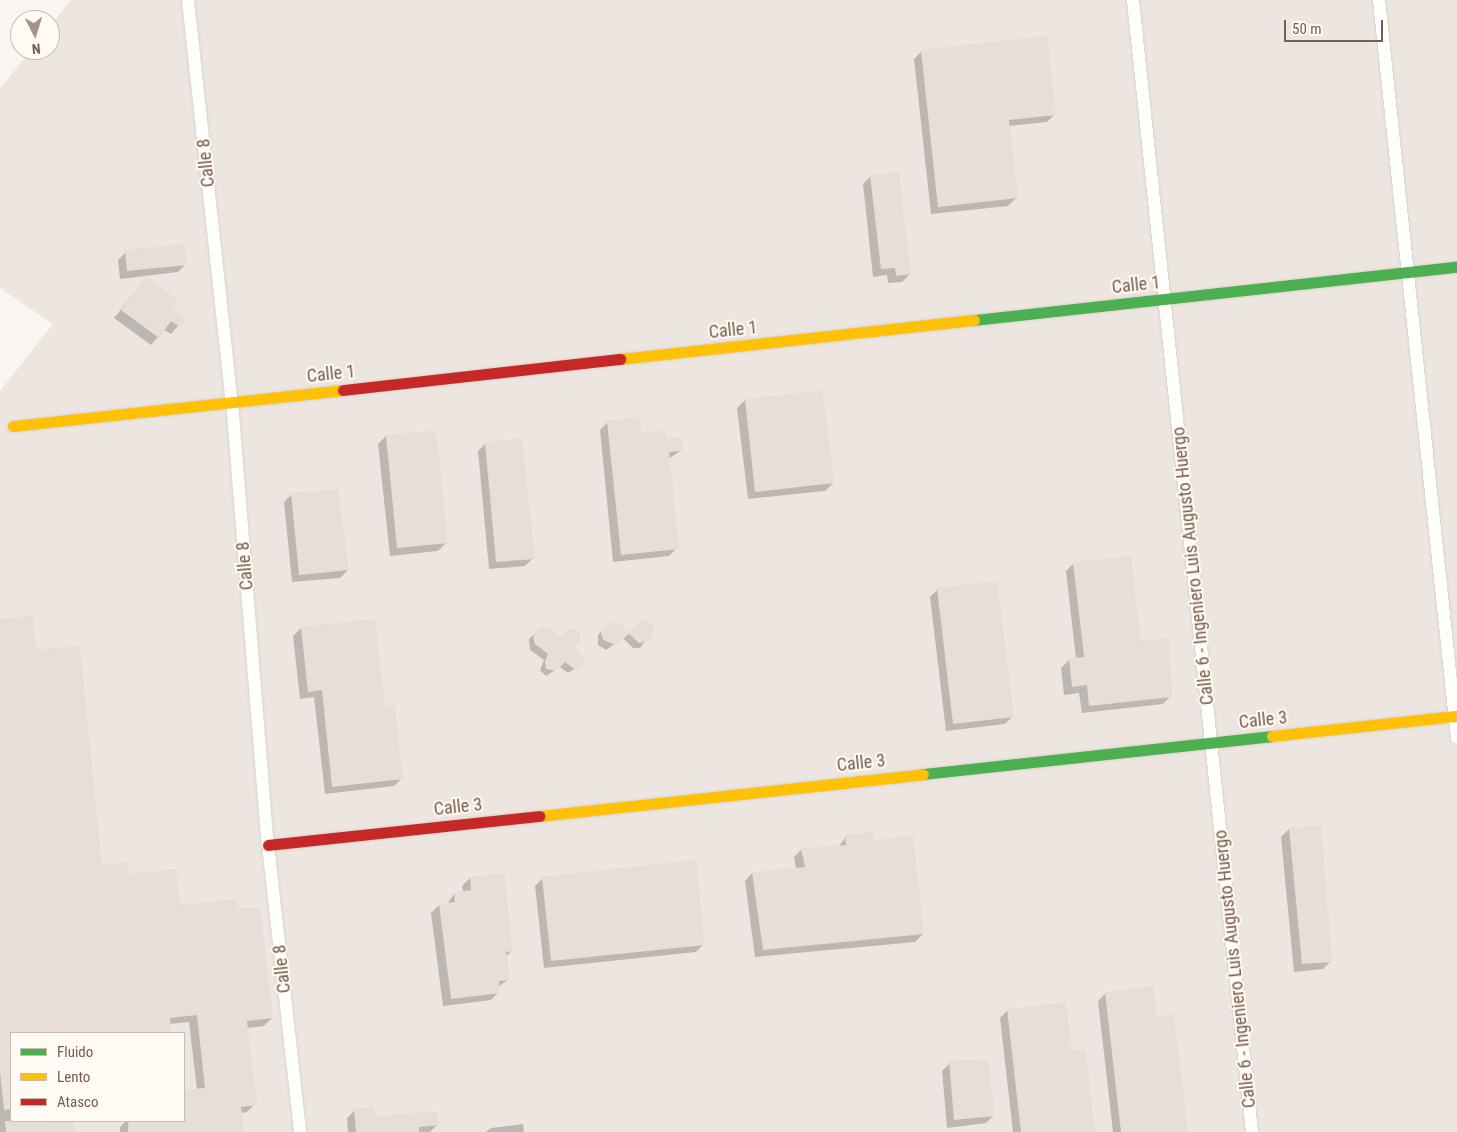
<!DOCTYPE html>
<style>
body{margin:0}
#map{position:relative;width:1457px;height:1132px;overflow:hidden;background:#f9f5f0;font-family:"Roboto Condensed",sans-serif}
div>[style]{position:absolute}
.industrial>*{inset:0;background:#ede5e0}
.shadow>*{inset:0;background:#0003}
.building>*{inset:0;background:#e6ded7}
.roads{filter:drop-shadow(0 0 1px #d7d1cb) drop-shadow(0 0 1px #d7d1cb)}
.street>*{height:12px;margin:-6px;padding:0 6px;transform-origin:6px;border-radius:6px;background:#fefefd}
.fast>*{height:11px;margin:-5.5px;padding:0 5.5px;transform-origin:5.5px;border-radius:5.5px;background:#4caf50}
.slow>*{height:11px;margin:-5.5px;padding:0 5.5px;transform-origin:5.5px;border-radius:5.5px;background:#ffc107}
.jam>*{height:11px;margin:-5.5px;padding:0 5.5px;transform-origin:5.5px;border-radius:5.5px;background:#c62828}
span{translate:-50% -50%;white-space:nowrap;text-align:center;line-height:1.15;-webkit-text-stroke:4px #fffaf3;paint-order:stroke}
.street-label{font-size:18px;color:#7a5c4d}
.legend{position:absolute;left:10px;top:1032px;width:175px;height:90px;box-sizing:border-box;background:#fffaf3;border:1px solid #cabbb1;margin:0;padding:6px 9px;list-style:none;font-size:15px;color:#7a5c4d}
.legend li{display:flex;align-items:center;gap:10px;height:25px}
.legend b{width:25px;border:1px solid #cabbb1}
.north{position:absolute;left:10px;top:10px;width:50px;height:50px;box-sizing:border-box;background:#fffaf3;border:1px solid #cabbb1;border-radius:50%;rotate:175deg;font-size:14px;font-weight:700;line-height:20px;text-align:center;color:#7a5c4d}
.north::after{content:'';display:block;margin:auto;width:18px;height:22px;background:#a69286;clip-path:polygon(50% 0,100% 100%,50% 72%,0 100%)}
.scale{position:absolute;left:1284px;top:20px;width:99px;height:22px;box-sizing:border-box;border:2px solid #7a5c4d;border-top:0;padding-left:6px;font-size:15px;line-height:18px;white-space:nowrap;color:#7a5c4d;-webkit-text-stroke:4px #fffaf3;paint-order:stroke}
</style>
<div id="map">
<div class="industrial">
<i style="clip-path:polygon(evenodd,71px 0,1457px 0,1457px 1132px,0 1132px,0 391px,53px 324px,0 288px,0 89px,31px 50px,50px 50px,50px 26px,71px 0,11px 1033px,184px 1033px,184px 1121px,11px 1121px,11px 1033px)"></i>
</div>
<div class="shadow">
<i style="clip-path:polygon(922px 51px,1055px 114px,1047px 122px,1009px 126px,1016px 198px,1008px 206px,931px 214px,914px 59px)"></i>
<i style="clip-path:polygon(871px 176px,910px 274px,902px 282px,888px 283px,887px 275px,873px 277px,863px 184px)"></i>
<i style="clip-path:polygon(126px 252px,186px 264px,178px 272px,120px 279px,118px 260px)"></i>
<i style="clip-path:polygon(146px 278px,170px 309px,184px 319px,171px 334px,164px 330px,151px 345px,114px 318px)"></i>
<i style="clip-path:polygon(745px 400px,833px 483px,825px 491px,748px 499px,737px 408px)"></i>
<i style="clip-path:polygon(608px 422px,666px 440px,682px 450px,668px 459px,677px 548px,669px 556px,613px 562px,600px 430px)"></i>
<i style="clip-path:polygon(386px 436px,446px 543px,438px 551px,390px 556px,378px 444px)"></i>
<i style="clip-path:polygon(486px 443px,533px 558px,525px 566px,489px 569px,478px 451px)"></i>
<i style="clip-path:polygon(292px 494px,348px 570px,340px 578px,292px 582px,284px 502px)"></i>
<i style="clip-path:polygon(1074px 563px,1140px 642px,1171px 696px,1163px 704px,1082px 713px,1079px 693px,1064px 695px,1061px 668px,1069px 660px,1076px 659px,1066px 571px)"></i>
<i style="clip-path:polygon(938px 589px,1013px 716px,1005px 724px,946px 731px,930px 597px)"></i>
<i style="clip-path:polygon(374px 620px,384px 709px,402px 778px,394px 786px,325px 794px,314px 697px,300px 699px,293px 636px,301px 628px)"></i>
<i style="clip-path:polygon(0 621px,35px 651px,101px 866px,128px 875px,179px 907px,237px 911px,272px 1018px,264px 1026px,247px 1028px,255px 1104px,247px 1112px,241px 1113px,243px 1132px,130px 1132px,129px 1124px,128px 1132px,120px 1132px,120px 1127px,126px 1121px,184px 1121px,184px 1091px,197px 1090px,189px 1022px,169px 1024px,170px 1033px,11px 1033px,11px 1121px,73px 1121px,74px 1132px,0 1132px)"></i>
<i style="clip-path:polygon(648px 623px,653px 631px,640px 648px,633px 648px,623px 638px,606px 650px,598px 645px,598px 635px,608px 624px,629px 633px)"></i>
<i style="clip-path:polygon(540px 629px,561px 638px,568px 631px,575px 630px,579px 638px,573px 648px,582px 664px,568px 673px,560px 667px,546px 676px,540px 670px,544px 660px,530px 650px,529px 639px)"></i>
<i style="clip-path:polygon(1289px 829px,1331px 961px,1323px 969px,1294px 972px,1281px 837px)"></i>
<i style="clip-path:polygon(846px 837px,873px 841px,923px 934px,915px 942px,755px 957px,745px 881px,752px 873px,796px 869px,794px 857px,802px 849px,838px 847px)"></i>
<i style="clip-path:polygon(470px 878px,512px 950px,506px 957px,509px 979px,498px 987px,499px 992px,491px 1000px,443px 1006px,431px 913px,439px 905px,447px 904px,454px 894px,463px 892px,462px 886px)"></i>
<i style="clip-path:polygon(543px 878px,704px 944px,696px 952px,544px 968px,535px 886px)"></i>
<i style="clip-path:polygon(1106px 993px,1156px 1018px,1187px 1132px,1113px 1132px,1098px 1001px)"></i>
<i style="clip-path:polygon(1008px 1010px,1071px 1052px,1094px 1132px,1013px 1132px,1000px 1018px)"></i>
<i style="clip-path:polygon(950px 1063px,994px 1115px,986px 1123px,947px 1128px,942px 1071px)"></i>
<i style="clip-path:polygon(355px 1110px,374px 1118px,437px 1125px,430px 1132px,348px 1132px,347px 1118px)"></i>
<i style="clip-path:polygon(523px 1124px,524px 1132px,486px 1132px,491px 1128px)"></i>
</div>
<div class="building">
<i style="clip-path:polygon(1047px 36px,1056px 115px,1009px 120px,1018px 198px,938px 207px,921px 50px)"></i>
<i style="clip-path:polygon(899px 172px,911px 274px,896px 276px,895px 268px,881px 269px,870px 175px)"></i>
<i style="clip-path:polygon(185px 244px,187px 265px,127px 271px,125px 250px)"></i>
<i style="clip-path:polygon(146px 276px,178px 300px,172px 308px,186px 319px,180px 327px,171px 321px,159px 338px,121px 310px)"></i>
<i style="clip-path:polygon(823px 390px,834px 483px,755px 492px,745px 399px)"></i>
<i style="clip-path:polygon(639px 417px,641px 433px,666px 430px,667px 438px,682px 437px,683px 451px,669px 452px,679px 549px,621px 555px,607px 421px)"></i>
<i style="clip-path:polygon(436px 430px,448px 543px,397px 548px,386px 435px)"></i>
<i style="clip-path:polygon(522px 438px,535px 559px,496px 562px,485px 442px)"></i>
<i style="clip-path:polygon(338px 489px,349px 570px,299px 575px,291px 493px)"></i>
<i style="clip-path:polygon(1131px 556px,1141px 641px,1169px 638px,1172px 697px,1089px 706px,1087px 685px,1072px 687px,1069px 658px,1084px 657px,1073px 562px)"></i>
<i style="clip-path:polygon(997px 581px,1014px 717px,953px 724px,937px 588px)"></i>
<i style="clip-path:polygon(33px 616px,36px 650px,80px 646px,102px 865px,128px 862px,129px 874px,176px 869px,180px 905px,237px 899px,238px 909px,260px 907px,273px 1018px,247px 1021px,257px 1105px,241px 1107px,244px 1132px,129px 1132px,128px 1121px,184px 1121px,184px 1090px,205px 1088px,197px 1015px,170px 1018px,171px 1033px,11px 1033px,11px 1109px,4px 1110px,0 1071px,0 619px)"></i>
<i style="clip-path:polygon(375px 619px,385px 707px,395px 706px,403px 779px,332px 787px,322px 690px,308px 692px,301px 627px)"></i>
<i style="clip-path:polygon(641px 620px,649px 621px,654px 627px,650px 641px,639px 643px,629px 634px,616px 645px,603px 640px,601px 632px,608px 623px,619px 623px,629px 632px)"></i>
<i style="clip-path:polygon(547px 627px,561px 637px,570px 629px,580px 633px,580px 641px,575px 647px,584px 659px,582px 667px,574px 669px,565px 662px,557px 671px,546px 669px,545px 661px,548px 654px,535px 644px,533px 637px,539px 628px)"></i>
<i style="clip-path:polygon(1321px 825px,1332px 962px,1302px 964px,1289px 828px)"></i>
<i style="clip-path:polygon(873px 832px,874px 840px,913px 835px,924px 934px,763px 950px,752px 872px,805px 867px,801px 848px,846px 845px,845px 835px)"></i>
<i style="clip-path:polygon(696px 860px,705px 945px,551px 961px,542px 877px)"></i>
<i style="clip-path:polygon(504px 873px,513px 951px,506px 952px,510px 980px,499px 981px,500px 993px,451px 999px,439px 904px,455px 902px,454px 892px,471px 890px,470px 877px)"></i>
<i style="clip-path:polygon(1153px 986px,1157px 1016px,1174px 1014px,1188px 1132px,1121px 1132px,1105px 992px)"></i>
<i style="clip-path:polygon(1066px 1002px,1072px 1051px,1085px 1049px,1095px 1132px,1021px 1132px,1007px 1009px)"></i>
<i style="clip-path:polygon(988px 1059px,995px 1116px,954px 1120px,949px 1061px)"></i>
<i style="clip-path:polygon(374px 1107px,375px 1116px,437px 1111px,439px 1125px,419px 1127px,419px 1132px,356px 1132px,354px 1109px)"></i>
<i style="clip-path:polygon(5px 1121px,74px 1121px,75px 1132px,6px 1132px)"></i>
</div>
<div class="roads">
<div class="street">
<i style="left:188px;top:0;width:404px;rotate:83.8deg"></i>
<i style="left:232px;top:402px;width:444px;rotate:85.4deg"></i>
<i style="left:268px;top:845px;width:289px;rotate:83.6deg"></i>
<i style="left:1133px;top:0;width:1138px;rotate:84deg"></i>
<i style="left:1379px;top:0;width:742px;rotate:83.97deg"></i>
</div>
<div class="fast">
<i style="left:974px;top:320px;width:486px;rotate:-6.3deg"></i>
<i style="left:923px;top:774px;width:351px;rotate:-6.2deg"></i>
</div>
<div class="slow">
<i style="left:620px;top:359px;width:356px;rotate:-6.3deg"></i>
<i style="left:13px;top:426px;width:332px;rotate:-6.2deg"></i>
<i style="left:1272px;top:736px;width:186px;rotate:-6.2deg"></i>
<i style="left:539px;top:816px;width:386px;rotate:-6.2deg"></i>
</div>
<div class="jam">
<i style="left:343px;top:390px;width:279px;rotate:-6.4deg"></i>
<i style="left:268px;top:845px;width:273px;rotate:-6.1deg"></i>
</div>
</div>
<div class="street-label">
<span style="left:206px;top:163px;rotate:-96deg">Calle 8</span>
<span style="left:1136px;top:285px;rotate:-6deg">Calle 1</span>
<span style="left:733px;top:330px;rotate:-6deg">Calle 1</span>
<span style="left:331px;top:374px;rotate:-6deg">Calle 1</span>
<span style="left:245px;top:566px;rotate:-95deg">Calle 8</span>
<span style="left:1193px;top:566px;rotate:-96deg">Calle 6 - Ingeniero Luis Augusto Huergo</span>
<span style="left:1263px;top:720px;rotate:-6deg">Calle 3</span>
<span style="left:861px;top:763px;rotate:-6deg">Calle 3</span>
<span style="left:458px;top:807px;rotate:-6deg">Calle 3</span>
<span style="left:282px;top:969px;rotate:-96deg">Calle 8</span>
<span style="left:1235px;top:969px;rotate:-96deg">Calle 6 - Ingeniero Luis Augusto Huergo</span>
</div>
<ul class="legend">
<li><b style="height:6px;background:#4caf50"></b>Fluido</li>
<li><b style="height:6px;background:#ffc107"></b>Lento</li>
<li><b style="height:6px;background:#c62828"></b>Atasco</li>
</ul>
<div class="north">N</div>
<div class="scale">50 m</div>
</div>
